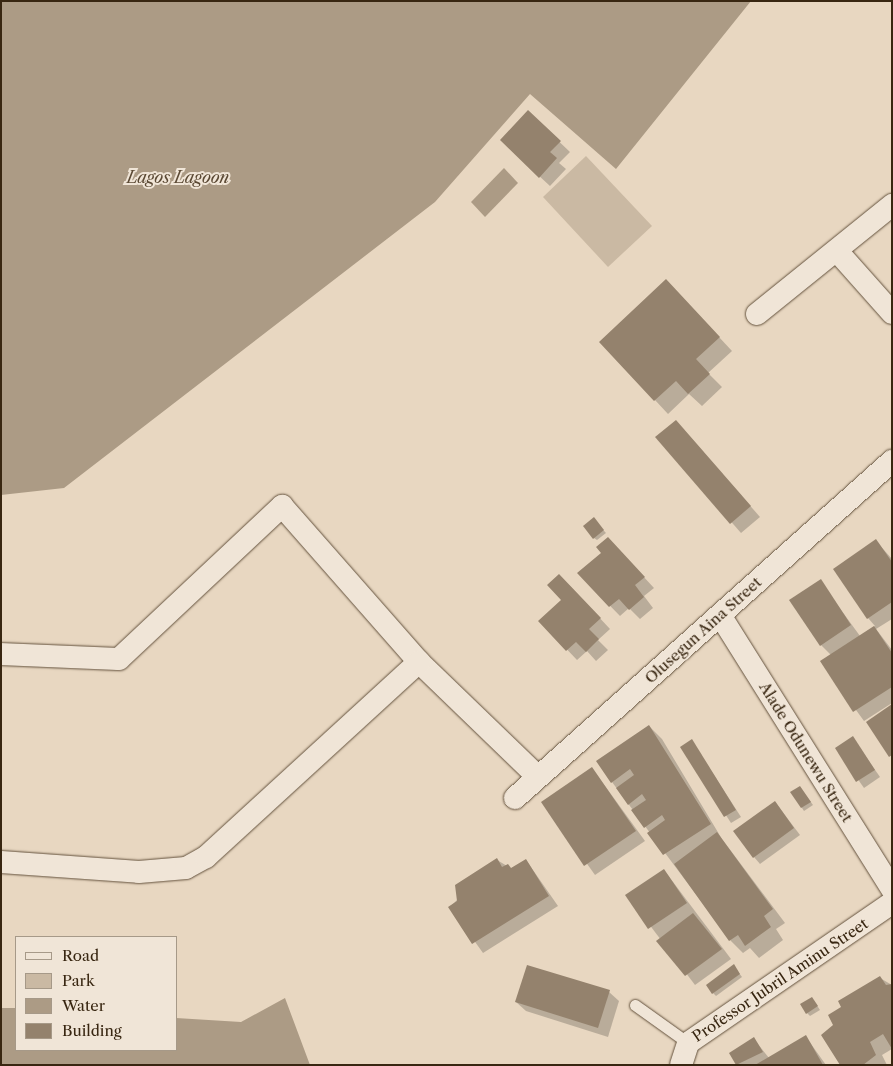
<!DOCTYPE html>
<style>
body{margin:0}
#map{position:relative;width:893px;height:1066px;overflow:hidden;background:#e8d7c1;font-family:"Libre Caslon Text",serif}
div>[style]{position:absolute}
.green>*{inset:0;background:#cab9a3}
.water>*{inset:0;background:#ac9b85}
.shadow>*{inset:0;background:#0003}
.building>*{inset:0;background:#94826d}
.roads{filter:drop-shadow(0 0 1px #64523d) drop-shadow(0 0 1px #64523d)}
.service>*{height:11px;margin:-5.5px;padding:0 5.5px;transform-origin:5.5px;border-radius:5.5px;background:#f0e5d7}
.minor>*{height:22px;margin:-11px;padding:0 11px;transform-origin:11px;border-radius:11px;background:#f0e5d7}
span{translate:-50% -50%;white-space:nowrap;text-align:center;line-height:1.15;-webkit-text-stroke:4px #f0e5d7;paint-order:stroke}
.street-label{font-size:15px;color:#382611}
.water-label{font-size:16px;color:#5b4934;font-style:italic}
.frame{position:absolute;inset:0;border:2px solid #382611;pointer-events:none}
.legend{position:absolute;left:15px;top:936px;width:162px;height:115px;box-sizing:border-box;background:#f0e5d7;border:1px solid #a69988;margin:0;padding:6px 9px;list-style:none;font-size:15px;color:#382611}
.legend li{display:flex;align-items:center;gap:10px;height:25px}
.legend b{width:25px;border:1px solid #a69988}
</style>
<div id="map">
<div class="green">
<i style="clip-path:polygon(586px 156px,652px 226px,608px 267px,543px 197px)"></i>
</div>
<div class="water">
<i style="clip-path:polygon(1px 1px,751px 1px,616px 169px,530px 94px,435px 202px,64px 488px,1px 495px)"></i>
<i style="clip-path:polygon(504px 168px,518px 183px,485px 217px,471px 202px)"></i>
<i style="clip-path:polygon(285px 998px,310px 1065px,1px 1065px,1px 1008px,16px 1008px,16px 1050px,176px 1050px,176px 1018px,241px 1022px)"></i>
</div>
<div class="shadow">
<i style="clip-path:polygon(528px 112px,570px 152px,559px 163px,566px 169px,550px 186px,511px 150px)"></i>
<i style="clip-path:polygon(679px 294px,732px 351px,708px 373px,722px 387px,702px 406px,689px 394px,668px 414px,601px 342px)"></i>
<i style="clip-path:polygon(685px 431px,760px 517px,741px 533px,657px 437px)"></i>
<i style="clip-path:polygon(596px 522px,606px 533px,597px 540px,594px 538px)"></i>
<i style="clip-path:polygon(876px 541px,892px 559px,892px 619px,876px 629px,892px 650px,892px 703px,864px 721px,821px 662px,831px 655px,821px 645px,820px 581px,860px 636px,875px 626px,868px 618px)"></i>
<i style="clip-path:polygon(617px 548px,654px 588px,644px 596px,653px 608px,640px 619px,629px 608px,620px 616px,579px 574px)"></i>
<i style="clip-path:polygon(569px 585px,610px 629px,598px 640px,608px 650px,596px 661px,587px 651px,577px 660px,540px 621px,563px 600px)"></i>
<i style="clip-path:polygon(649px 726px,662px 739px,722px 839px,785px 923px,776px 929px,783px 940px,759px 958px,750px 948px,743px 953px,730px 940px,612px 782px)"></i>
<i style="clip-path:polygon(853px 738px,880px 777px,864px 788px,836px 748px)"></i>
<i style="clip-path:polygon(692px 741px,741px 817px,731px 823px,682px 747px)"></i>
<i style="clip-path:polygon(592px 768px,645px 841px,595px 875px,543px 802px)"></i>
<i style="clip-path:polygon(800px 787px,813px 805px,804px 811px,792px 793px)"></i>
<i style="clip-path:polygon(775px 802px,800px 835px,760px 864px,754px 857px)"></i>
<i style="clip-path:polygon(497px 860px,512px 869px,526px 860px,558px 906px,483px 953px,450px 907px)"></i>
<i style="clip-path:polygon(664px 870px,731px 959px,695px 985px,627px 895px)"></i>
<i style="clip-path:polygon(736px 969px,742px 977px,716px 996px,713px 993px)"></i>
<i style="clip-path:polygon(880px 978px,892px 985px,892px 1049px,882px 1055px,887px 1065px,842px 1065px,834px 1025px,843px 1008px)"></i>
<i style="clip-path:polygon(609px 992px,619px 1001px,608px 1037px,526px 1011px,516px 1002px)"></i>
<i style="clip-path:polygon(814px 1001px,820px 1010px,810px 1016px,807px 1013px)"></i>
<i style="clip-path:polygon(806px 1037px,826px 1065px,737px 1065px,731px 1053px,754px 1039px,769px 1058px)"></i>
</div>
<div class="building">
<i style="clip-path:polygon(528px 110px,561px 141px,550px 152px,557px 158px,539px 178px,500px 140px)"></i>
<i style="clip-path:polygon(666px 279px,720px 337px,696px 359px,710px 374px,688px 394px,676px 381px,654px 401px,599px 342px)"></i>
<i style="clip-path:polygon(676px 420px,751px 506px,730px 524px,655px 437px)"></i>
<i style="clip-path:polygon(594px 517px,604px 530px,593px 539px,583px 526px)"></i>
<i style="clip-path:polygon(608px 537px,645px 577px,635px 585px,644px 597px,629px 610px,619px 599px,609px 607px,577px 573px,601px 553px,596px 547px)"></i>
<i style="clip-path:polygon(876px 539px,892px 562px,892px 602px,867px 619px,833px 569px)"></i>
<i style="clip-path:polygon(559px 574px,601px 618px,589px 629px,599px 639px,586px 652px,576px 642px,566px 651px,538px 621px,561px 600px,547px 585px)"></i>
<i style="clip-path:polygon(821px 579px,851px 625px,820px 646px,789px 600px)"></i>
<i style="clip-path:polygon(874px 626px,892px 653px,892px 687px,853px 712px,820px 661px)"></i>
<i style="clip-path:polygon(892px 704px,892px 755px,889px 757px,866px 722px)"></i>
<i style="clip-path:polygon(649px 725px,711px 824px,663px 855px,647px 833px,665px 820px,662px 815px,644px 828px,631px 810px,646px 800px,642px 794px,628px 805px,616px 788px,634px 775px,630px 769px,611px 783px,596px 761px)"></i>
<i style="clip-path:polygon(853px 736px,875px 770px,856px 782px,835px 748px)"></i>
<i style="clip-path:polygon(692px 739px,736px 810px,724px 817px,680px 747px)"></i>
<i style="clip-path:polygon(592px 767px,636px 831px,584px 866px,541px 802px)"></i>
<i style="clip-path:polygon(800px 786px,811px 802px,801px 808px,790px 792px)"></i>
<i style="clip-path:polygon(775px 801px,794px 828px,753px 858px,733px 831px)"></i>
<i style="clip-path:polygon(717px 832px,773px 909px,764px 916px,771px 927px,745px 946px,738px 935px,729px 941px,674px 864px)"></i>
<i style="clip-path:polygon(497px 858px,502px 867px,508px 864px,511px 868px,526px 859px,549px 896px,472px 944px,448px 907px,457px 901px,455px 885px)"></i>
<i style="clip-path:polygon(664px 869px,687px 903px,648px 929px,625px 895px)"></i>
<i style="clip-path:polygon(693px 913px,722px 949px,685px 976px,656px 941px)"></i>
<i style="clip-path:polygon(734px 964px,740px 974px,712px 994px,706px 985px)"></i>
<i style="clip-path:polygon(527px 965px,610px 990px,598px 1028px,515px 1002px)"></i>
<i style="clip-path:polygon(880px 976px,886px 985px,892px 984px,892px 1049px,883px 1034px,870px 1042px,876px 1055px,863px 1065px,840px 1065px,821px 1035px,833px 1025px,828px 1015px,841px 1007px,838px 1001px)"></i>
<i style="clip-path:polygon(812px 997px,818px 1006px,806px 1014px,800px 1004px)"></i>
<i style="clip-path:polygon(806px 1035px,823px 1065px,755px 1065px)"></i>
<i style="clip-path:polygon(754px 1037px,763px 1052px,736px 1065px,729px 1053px)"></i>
</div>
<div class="roads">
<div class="service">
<i style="left:635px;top:1005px;width:65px;rotate:35.6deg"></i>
</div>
<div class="minor">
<i style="left:837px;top:251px;width:83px;rotate:48.4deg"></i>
<i style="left:757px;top:314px;width:174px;rotate:-38.9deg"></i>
<i style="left:720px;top:615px;width:324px;rotate:57.9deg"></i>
<i style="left:1px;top:654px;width:118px;rotate:2.4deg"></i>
<i style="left:119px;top:659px;width:224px;rotate:-43.2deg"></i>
<i style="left:282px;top:506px;width:208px;rotate:48.7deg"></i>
<i style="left:419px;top:662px;width:165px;rotate:44deg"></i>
<i style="left:515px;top:798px;width:506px;rotate:-41.79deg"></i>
<i style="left:1px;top:862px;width:138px;rotate:4.1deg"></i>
<i style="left:139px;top:872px;width:47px;rotate:-4.9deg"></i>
<i style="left:186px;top:868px;width:23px;rotate:-29deg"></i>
<i style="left:206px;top:857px;width:289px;rotate:-42.5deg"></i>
<i style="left:681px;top:1065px;width:23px;rotate:-72deg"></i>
<i style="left:688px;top:1043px;width:247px;rotate:-34.5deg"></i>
</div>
</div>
<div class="street-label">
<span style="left:703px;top:630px;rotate:-42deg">Olusegun Aina Street</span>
<span style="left:806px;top:752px;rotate:58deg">Alade Odunewu Street</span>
<span style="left:780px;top:980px;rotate:-34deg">Professor Jubril Aminu Street</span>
</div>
<div class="water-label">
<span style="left:178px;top:177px">Lagos Lagoon</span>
</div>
<div class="frame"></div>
<ul class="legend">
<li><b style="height:6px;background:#f0e5d7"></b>Road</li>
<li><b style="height:14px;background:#cab9a3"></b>Park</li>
<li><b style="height:14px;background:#ac9b85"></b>Water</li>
<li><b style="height:14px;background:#94826d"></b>Building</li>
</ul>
</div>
